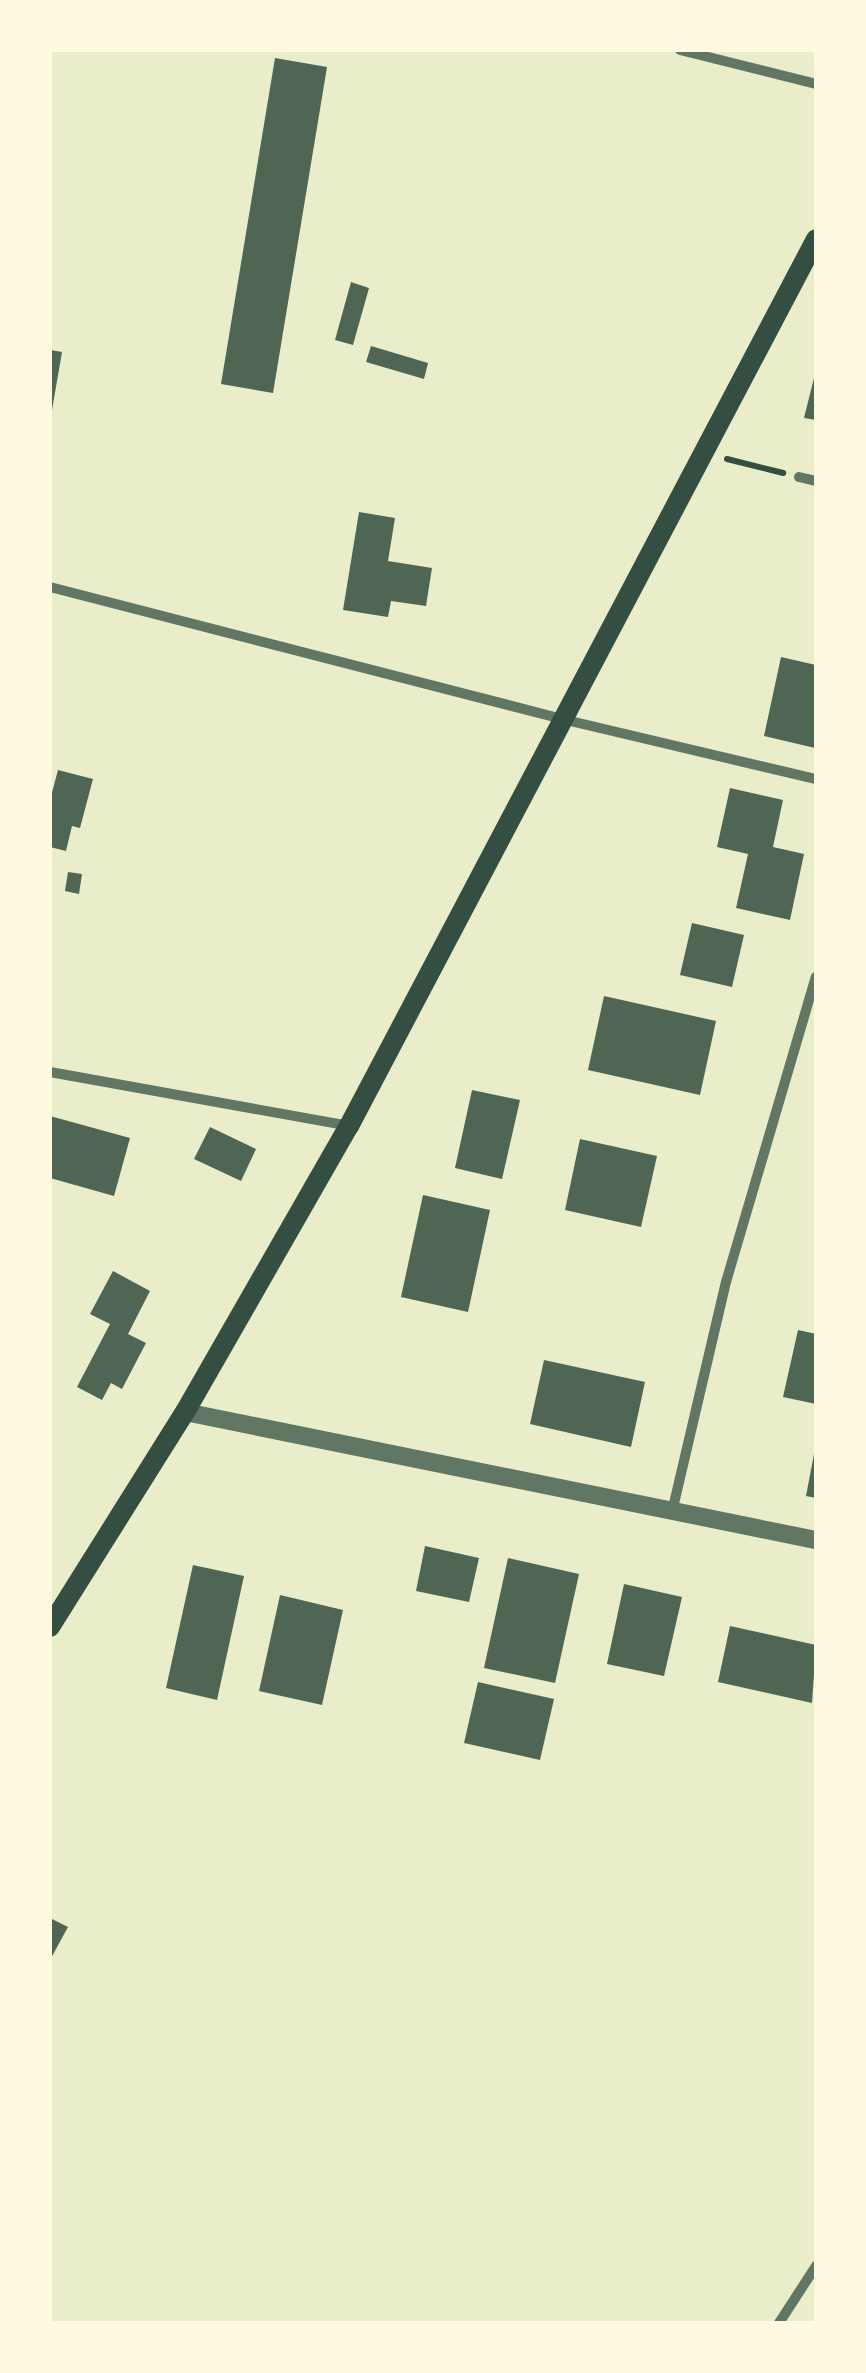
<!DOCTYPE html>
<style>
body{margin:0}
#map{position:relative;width:866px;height:2373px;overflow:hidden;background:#e9edc9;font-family:Karla,sans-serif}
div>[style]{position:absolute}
.building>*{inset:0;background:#4f6655}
.path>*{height:6px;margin:-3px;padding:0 3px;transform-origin:3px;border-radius:3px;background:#344e41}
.minor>*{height:10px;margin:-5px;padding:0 5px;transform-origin:5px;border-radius:5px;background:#617663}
.tertiary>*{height:18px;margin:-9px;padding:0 9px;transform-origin:9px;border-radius:9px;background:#617663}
.secondary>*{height:20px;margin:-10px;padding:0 10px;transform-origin:10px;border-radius:10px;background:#344e41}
span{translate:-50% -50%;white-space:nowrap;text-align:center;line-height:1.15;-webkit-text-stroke:8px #fefae0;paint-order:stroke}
.frame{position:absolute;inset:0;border:52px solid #fefae0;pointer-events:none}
</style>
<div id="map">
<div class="building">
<i style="clip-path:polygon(275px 58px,327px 67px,273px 393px,221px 384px)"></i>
<i style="clip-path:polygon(351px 282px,369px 288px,353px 345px,335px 340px)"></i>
<i style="clip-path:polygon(371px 346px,428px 363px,424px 379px,366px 362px)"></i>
<i style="clip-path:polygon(50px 350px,62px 352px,52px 410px,50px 410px)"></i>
<i style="clip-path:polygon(816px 370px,816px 420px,804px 418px)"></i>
<i style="clip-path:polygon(359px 512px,395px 518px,388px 561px,432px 568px,426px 606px,391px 601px,388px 617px,343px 610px)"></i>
<i style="clip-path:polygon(781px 657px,816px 665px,815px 748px,764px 736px)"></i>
<i style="clip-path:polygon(58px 770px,93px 779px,80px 828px,72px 826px,66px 851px,50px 847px,50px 800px)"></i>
<i style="clip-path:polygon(730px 788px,783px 800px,773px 847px,804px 854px,790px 920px,736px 908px,748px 854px,717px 847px)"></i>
<i style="clip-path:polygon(68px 872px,82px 874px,79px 894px,65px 891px)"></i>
<i style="clip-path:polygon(692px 923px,744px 935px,732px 987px,680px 975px)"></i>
<i style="clip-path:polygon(604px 996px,716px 1021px,700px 1095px,588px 1070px)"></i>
<i style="clip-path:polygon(472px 1090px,520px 1100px,502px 1179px,455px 1168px)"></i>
<i style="clip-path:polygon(50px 1116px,130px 1138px,114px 1196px,50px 1178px)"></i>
<i style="clip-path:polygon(210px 1127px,256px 1149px,241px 1181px,194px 1159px)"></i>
<i style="clip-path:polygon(580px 1139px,657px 1156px,641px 1227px,565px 1210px)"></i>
<i style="clip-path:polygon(423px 1195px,490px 1210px,468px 1312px,401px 1297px)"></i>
<i style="clip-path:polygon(113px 1271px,150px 1291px,128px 1334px,146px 1343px,122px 1389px,111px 1383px,102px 1400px,77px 1387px,110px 1324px,90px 1314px)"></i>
<i style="clip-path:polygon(798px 1330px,816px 1334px,816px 1404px,783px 1397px)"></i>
<i style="clip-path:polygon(544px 1360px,645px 1382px,631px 1447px,530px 1424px)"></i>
<i style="clip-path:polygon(814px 1454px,816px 1455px,816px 1498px,806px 1496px)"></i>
<i style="clip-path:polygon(425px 1546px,479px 1558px,469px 1602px,416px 1591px)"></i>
<i style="clip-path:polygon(508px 1558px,579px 1574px,555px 1683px,484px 1668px)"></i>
<i style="clip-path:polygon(193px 1565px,244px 1576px,217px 1700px,166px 1688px)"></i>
<i style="clip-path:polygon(624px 1584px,682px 1597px,664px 1676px,607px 1664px)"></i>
<i style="clip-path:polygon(280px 1595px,343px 1610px,322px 1705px,259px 1691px)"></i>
<i style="clip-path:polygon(730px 1626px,816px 1645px,812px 1703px,718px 1682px)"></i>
<i style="clip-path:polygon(478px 1682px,554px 1699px,540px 1760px,464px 1743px)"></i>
<i style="clip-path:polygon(50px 1918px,68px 1927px,50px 1960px)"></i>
</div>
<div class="path">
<i style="left:727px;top:459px;width:58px;rotate:14deg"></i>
</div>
<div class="minor">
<i style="left:680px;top:50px;width:140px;rotate:14deg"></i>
<i style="left:799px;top:477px;width:17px;rotate:13deg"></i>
<i style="left:50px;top:587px;width:533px;rotate:14.45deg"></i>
<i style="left:566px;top:720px;width:257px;rotate:13.3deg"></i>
<i style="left:50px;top:1072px;width:304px;rotate:10.2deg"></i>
<i style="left:672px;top:1512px;width:236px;rotate:-76.8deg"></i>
<i style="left:726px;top:1282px;width:318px;rotate:-73.6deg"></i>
<i style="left:779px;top:2323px;width:68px;rotate:-57deg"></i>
</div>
<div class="tertiary">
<i style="left:185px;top:1412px;width:644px;rotate:11.47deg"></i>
</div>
<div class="secondary">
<i style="left:50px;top:1627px;width:254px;rotate:-57.9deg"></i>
<i style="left:185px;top:1412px;width:330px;rotate:-60.2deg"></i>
<i style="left:349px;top:1126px;width:1002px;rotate:-62.23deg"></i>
</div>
<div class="frame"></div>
</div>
